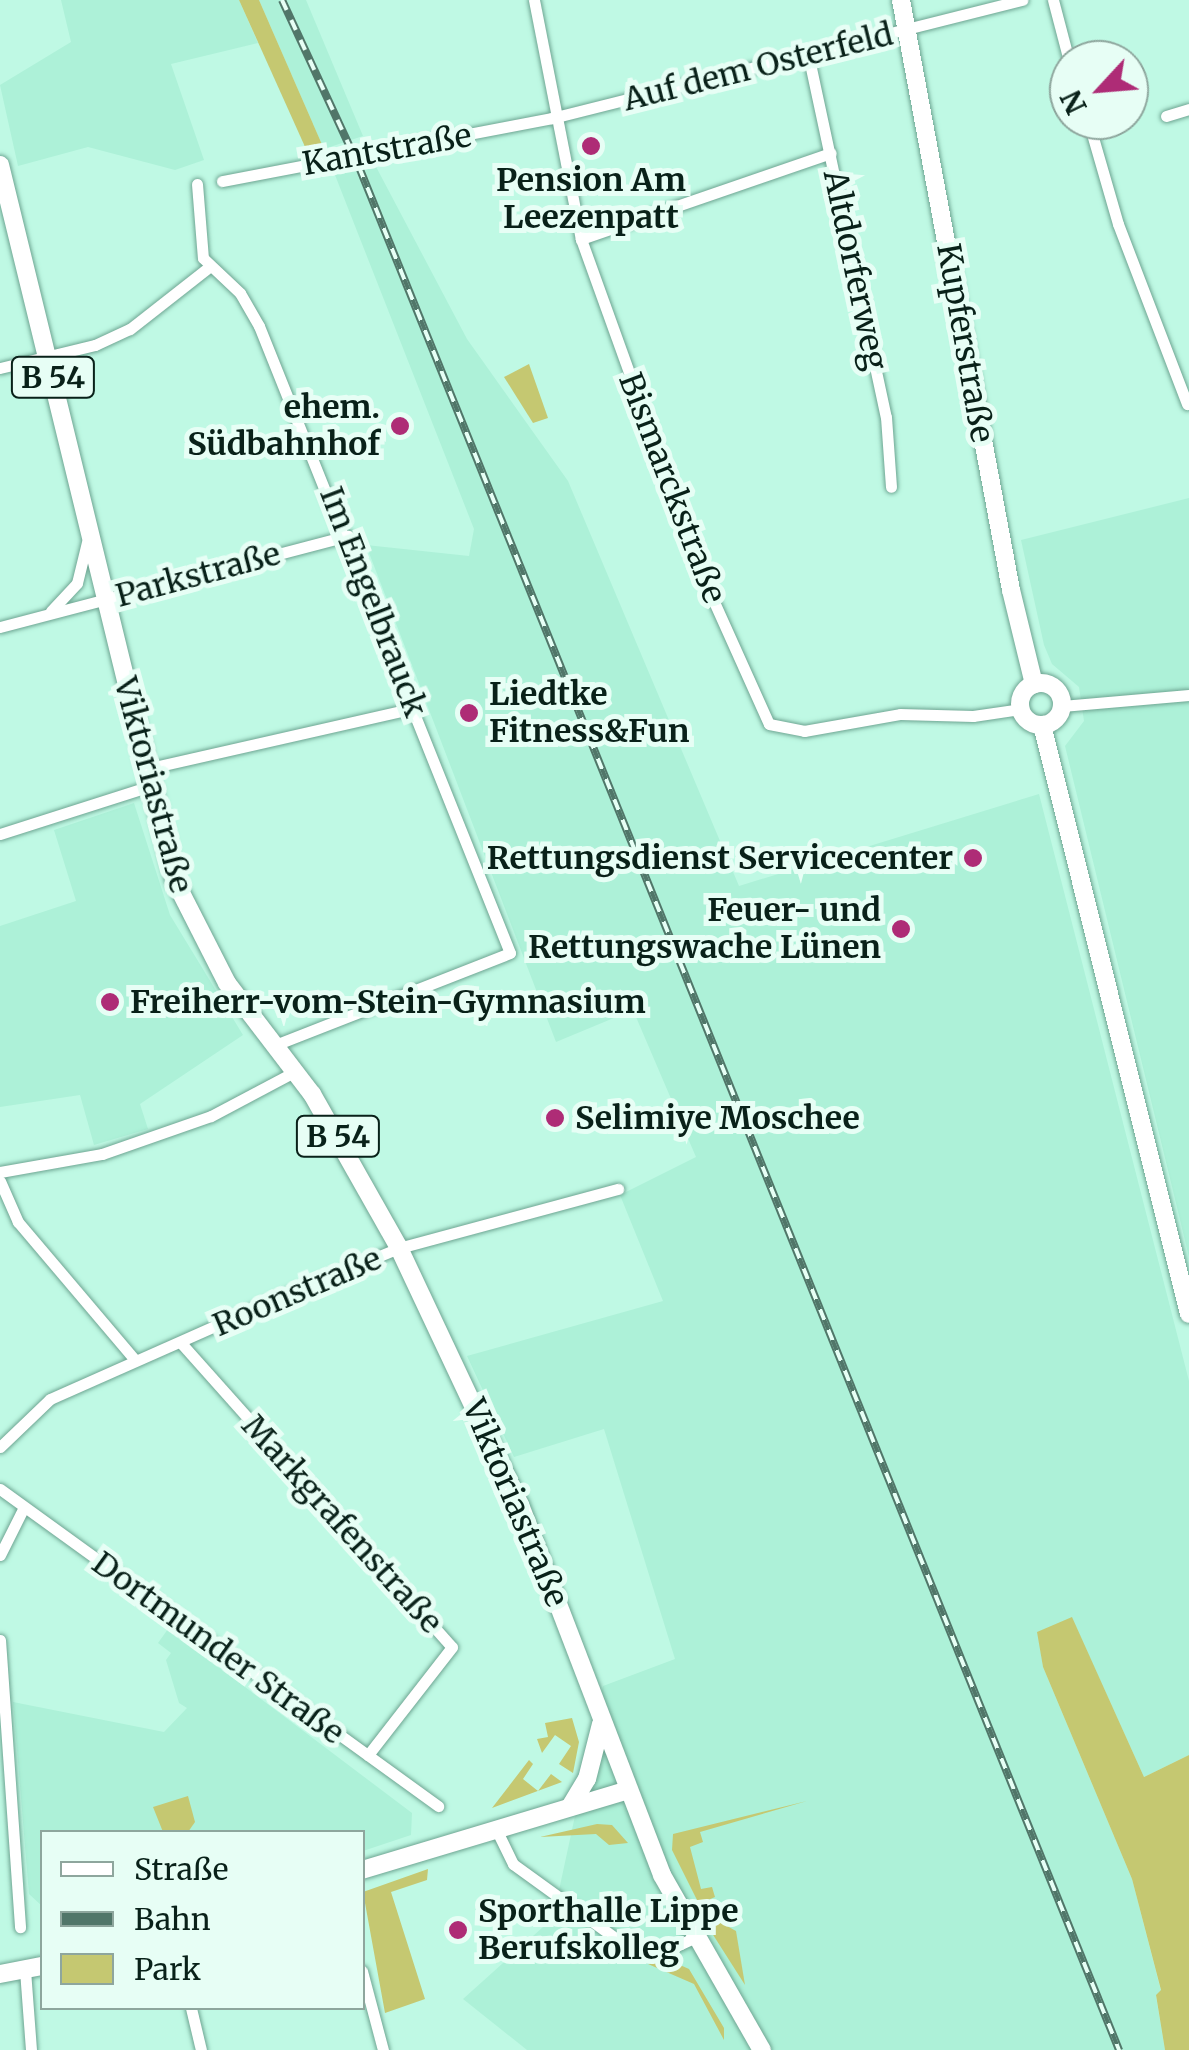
<!DOCTYPE html>
<meta charset="utf-8">
<style>
body{margin:0}
#map{position:relative;width:1189px;height:2050px;overflow:hidden;background:#bff9e4;font-family:Merriweather,serif}
div>[style]{position:absolute}
.built>*{inset:0;background:#adf1d8}
.green>*{inset:0;background:#c5c871}
.roads{filter:drop-shadow(0 0 2px #6ea592) drop-shadow(0 0 2px #6ea592)}
.street>*{height:11px;margin:-5.5px;padding:0 5.5px;transform-origin:5.5px;border-radius:5.5px;background:#fff}
.secondary>*{height:18px;margin:-9px;padding:0 9px;transform-origin:9px;border-radius:9px;background:#fff}
.secondary>.ring{margin:-9px;padding:0;box-sizing:content-box;background:none;border:18px solid #fff;border-radius:50%}
.primary>*{height:18px;margin:-9px;padding:0 9px;transform-origin:9px;border-radius:9px;background:#fff}
.rail>*{height:8px;margin-top:-4px;transform-origin:0;background:repeating-linear-gradient(90deg,#e7fef5 0 11px,#517669 0 22px);box-sizing:border-box;border-block:2px solid #517669}
.dots>*{width:28px;height:28px;translate:-50% -50%;box-sizing:border-box;border:5px solid #e7fef5;border-radius:50%}
span{translate:-50% -50%;white-space:nowrap;text-align:center;line-height:1.15;-webkit-text-stroke:10px #e7fef5;paint-order:stroke}
.shield-label span{padding:2px 8px;background:#e7fef5;border:2px solid;border-radius:8px;-webkit-text-stroke-width:0}
.shield-label{font-size:30px;color:#092119;font-weight:700}
.street-label{font-size:32px;color:#092119}
.poi-label{font-size:32px;color:#092119;font-weight:700}
.right{translate:-100% -50%;text-align:right}
.left{translate:0 -50%;text-align:left}
.legend{position:absolute;left:40px;top:1830px;width:325px;height:180px;box-sizing:border-box;background:#e7fef5;border:2px solid #8ea69d;margin:0;padding:12px 18px;list-style:none;font-size:30px;color:#092119}
.legend li{display:flex;align-items:center;gap:20px;height:50px}
.legend b{width:50px;border:2px solid #8ea69d}
.north{position:absolute;left:1049px;top:40px;width:100px;height:100px;box-sizing:border-box;background:#e7fef5;border:2px solid #8ea69d;border-radius:50%;rotate:244deg;font-size:28px;font-weight:700;line-height:40px;text-align:center;color:#092119}
.north::after{content:'';display:block;margin:auto;width:35px;height:45px;background:#ae2c76;clip-path:polygon(50% 0,100% 100%,50% 72%,0 100%)}
</style>
<div id="map">
<div class="built">
<i style="clip-path:polygon(61px 0,239px 0,258px 43px,171px 64px,204px 160px,175px 170px,88px 147px,18px 166px,0 85px,71px 42px)"></i>
<i style="clip-path:polygon(259px 0,306px 0,363px 136px,324px 149px)"></i>
<i style="clip-path:polygon(373px 161px,467px 339px,568px 481px,739px 886px,1039px 794px,1189px 1381px,1189px 1755px,1144px 1777px,1072px 1618px,1038px 1632px,1043px 1667px,1132px 1879px,1161px 1991px,1156px 1996px,1165px 2050px,527px 2050px,463px 1999px,553px 1918px,603px 1686px,675px 1659px,604px 1429px,514px 1457px,467px 1356px,663px 1301px,620px 1195px,696px 1157px,633px 1010px,556px 1042px,366px 545px,469px 556px,474px 529px,335px 175px)"></i>
<i style="clip-path:polygon(1189px 498px,1189px 1257px,1065px 746px,1084px 721px,1079px 687px,1052px 664px,1044px 645px,1021px 540px)"></i>
<i style="clip-path:polygon(134px 803px,170px 915px,243px 1035px,140px 1104px,148px 1129px,94px 1145px,80px 1095px,0 1107px,0 926px,76px 901px,54px 830px)"></i>
<i style="clip-path:polygon(168px 1629px,412px 1813px,411px 1835px,363px 1851px,362px 1832px,42px 1832px,42px 1906px,29px 1894px,13px 1702px,164px 1732px,187px 1708px,179px 1703px,166px 1660px,171px 1653px,158px 1643px)"></i>
</div>
<div class="green">
<i style="clip-path:polygon(239px 0,259px 0,324px 149px,306px 149px)"></i>
<i style="clip-path:polygon(529px 364px,548px 418px,533px 423px,504px 377px)"></i>
<i style="clip-path:polygon(1072px 1617px,1144px 1777px,1189px 1755px,1189px 2050px,1165px 2050px,1156px 1995px,1161px 1990px,1132px 1879px,1043px 1667px,1037px 1632px)"></i>
<i style="clip-path:polygon(572px 1718px,579px 1742px,573px 1773px,559px 1764px,571px 1746px,555px 1735px,542px 1753px,537px 1739px,548px 1737px,545px 1723px)"></i>
<i style="clip-path:polygon(529px 1760px,533px 1764px,523px 1779px,538px 1791px,551px 1774px,562px 1782px,492px 1808px)"></i>
<i style="clip-path:polygon(188px 1796px,195px 1822px,188px 1832px,163px 1832px,153px 1807px)"></i>
<i style="clip-path:polygon(807px 1801px,700px 1832px,703px 1842px,690px 1847px,701px 1889px,712px 1887px,715px 1897px,699px 1904px,672px 1850px,673px 1834px)"></i>
<i style="clip-path:polygon(597px 1824px,612px 1825px,628px 1843px,609px 1845px,596px 1834px,540px 1837px)"></i>
<i style="clip-path:polygon(428px 1869px,427px 1880px,391px 1892px,425px 1999px,385px 2013px,363px 1892px)"></i>
<i style="clip-path:polygon(718px 1921px,736px 1931px,745px 1985px,710px 1930px)"></i>
<i style="clip-path:polygon(671px 1961px,689px 1969px,724px 2028px,724px 2040px,694px 1984px,648px 1964px)"></i>
</div>
<div class="roads">
<div class="street">
<i style="left:534px;top:0;width:244px;rotate:78.9deg"></i>
<i style="left:581px;top:239px;width:357px;rotate:70.2deg"></i>
<i style="left:702px;top:575px;width:163px;rotate:65.8deg"></i>
<i style="left:769px;top:724px;width:36px;rotate:11deg"></i>
<i style="left:804px;top:731px;width:97px;rotate:-10deg"></i>
<i style="left:900px;top:714px;width:73px;rotate:1.6deg"></i>
<i style="left:973px;top:716px;width:49px;rotate:-8.3deg"></i>
<i style="left:1053px;top:0;width:63px;rotate:75.3deg"></i>
<i style="left:808px;top:54px;width:371px;rotate:77.9deg"></i>
<i style="left:886px;top:417px;width:70px;rotate:85.9deg"></i>
<i style="left:1166px;top:116px;width:24px;rotate:-17deg"></i>
<i style="left:1088px;top:120px;width:108px;rotate:73.9deg"></i>
<i style="left:1118px;top:224px;width:193px;rotate:69deg"></i>
<i style="left:222px;top:181px;width:336px;rotate:-10.8deg"></i>
<i style="left:552px;top:118px;width:485px;rotate:-14.1deg"></i>
<i style="left:197px;top:184px;width:74px;rotate:85.4deg"></i>
<i style="left:203px;top:258px;width:51px;rotate:43.4deg"></i>
<i style="left:240px;top:293px;width:38px;rotate:60deg"></i>
<i style="left:259px;top:326px;width:675px;rotate:68.18deg"></i>
<i style="left:510px;top:953px;width:252px;rotate:158.6deg"></i>
<i style="left:581px;top:239px;width:264px;rotate:-19deg"></i>
<i style="left:0;top:368px;width:98px;rotate:-13.6deg"></i>
<i style="left:95px;top:345px;width:38px;rotate:-25deg"></i>
<i style="left:130px;top:329px;width:100px;rotate:-38.1deg"></i>
<i style="left:51px;top:611px;width:38px;rotate:-47deg"></i>
<i style="left:77px;top:583px;width:42px;rotate:-76.3deg"></i>
<i style="left:0;top:627px;width:360px;rotate:-14.7deg"></i>
<i style="left:1062px;top:706px;width:127px;rotate:-5deg"></i>
<i style="left:146px;top:769px;width:276px;rotate:-12.8deg"></i>
<i style="left:0;top:834px;width:157px;rotate:-17.7deg"></i>
<i style="left:0;top:1172px;width:104px;rotate:-10deg"></i>
<i style="left:102px;top:1154px;width:115px;rotate:-19.2deg"></i>
<i style="left:211px;top:1116px;width:96px;rotate:-27.9deg"></i>
<i style="left:0;top:1181px;width:45px;rotate:66.3deg"></i>
<i style="left:18px;top:1222px;width:181px;rotate:49.7deg"></i>
<i style="left:181px;top:1343px;width:407px;rotate:48.3deg"></i>
<i style="left:452px;top:1647px;width:137px;rotate:127.9deg"></i>
<i style="left:0;top:1447px;width:69px;rotate:-43.8deg"></i>
<i style="left:50px;top:1399px;width:249px;rotate:-23.9deg"></i>
<i style="left:278px;top:1298px;width:131px;rotate:-22.5deg"></i>
<i style="left:399px;top:1248px;width:227px;rotate:-15.1deg"></i>
<i style="left:0;top:1489px;width:541px;rotate:35.89deg"></i>
<i style="left:0;top:1555px;width:51px;rotate:-63.4deg"></i>
<i style="left:0;top:1640px;width:288px;rotate:86deg"></i>
<i style="left:496px;top:1829px;width:39px;rotate:64deg"></i>
<i style="left:513px;top:1864px;width:148px;rotate:35.9deg"></i>
<i style="left:633px;top:1951px;width:37px;rotate:-3deg"></i>
<i style="left:670px;top:1949px;width:26px;rotate:-25deg"></i>
<i style="left:25px;top:1970px;width:80px;rotate:85.7deg"></i>
<i style="left:362px;top:1971px;width:82px;rotate:75.1deg"></i>
<i style="left:191px;top:2008px;width:43px;rotate:76.6deg"></i>
</div>
<div class="secondary">
<i style="left:901px;top:0;width:600px;rotate:79.44deg"></i>
<i style="left:1011px;top:590px;width:97px;rotate:76.3deg"></i>
<i class="ring" style="left:1020px;top:683px;width:24px;height:24px"></i>
<i style="left:1042px;top:725px;width:607px;rotate:75.99deg"></i>
<i style="left:570px;top:1807px;width:33px;rotate:-59deg"></i>
<i style="left:587px;top:1779px;width:57px;rotate:-75.7deg"></i>
<i style="left:362px;top:1870px;width:276px;rotate:-16.7deg"></i>
<i style="left:0;top:1974px;width:43px;rotate:-10.8deg"></i>
</div>
<div class="primary">
<i style="left:0;top:165px;width:737px;rotate:76.27deg"></i>
<i style="left:175px;top:881px;width:114px;rotate:63deg"></i>
<i style="left:227px;top:983px;width:140px;rotate:52.6deg"></i>
<i style="left:312px;top:1094px;width:177px;rotate:60.5deg"></i>
<i style="left:399px;top:1248px;width:284px;rotate:64.8deg"></i>
<i style="left:520px;top:1505px;width:396px;rotate:69deg"></i>
<i style="left:662px;top:1875px;width:202px;rotate:60.3deg"></i>
</div>
</div>
<div class="rail">
<i style="left:282px;top:0;width:184px;rotate:65.2deg"></i>
<i style="left:359px;top:167px;width:2031px;rotate:68.02deg"></i>
</div>
<div class="dots">
<i style="left:591px;top:146px;background:#ae2c76"></i>
<i style="left:400px;top:426px;background:#ae2c76"></i>
<i style="left:469px;top:713px;background:#ae2c76"></i>
<i style="left:973px;top:858px;background:#ae2c76"></i>
<i style="left:901px;top:929px;background:#ae2c76"></i>
<i style="left:110px;top:1002px;background:#ae2c76"></i>
<i style="left:555px;top:1118px;background:#ae2c76"></i>
<i style="left:458px;top:1930px;background:#ae2c76"></i>
</div>
<div class="shield-label">
<span style="left:53px;top:377px">B 54</span>
<span style="left:338px;top:1136px">B 54</span>
</div>
<div class="street-label">
<span style="left:758px;top:67px;rotate:-14deg">Auf dem Osterfeld</span>
<span style="left:387px;top:150px;rotate:-10deg">Kantstraße</span>
<span style="left:855px;top:270px;rotate:78deg">Altdorferweg</span>
<span style="left:965px;top:343px;rotate:80deg">Kupferstraße</span>
<span style="left:672px;top:488px;rotate:69deg">Bismarckstraße</span>
<span style="left:198px;top:575px;rotate:-15deg">Parkstraße</span>
<span style="left:373px;top:602px;rotate:69deg">Im Engelbrauck</span>
<span style="left:153px;top:785px;rotate:75deg">Viktoriastraße</span>
<span style="left:297px;top:1292px;rotate:-23deg">Roonstraße</span>
<span style="left:515px;top:1503px;rotate:67deg">Viktoriastraße</span>
<span style="left:342px;top:1524px;rotate:48deg">Markgrafenstraße</span>
<span style="left:218px;top:1648px;rotate:36deg">Dortmunder Straße</span>
</div>
<div class="poi-label">
<span style="left:591px;top:199px">Pension Am<br>Leezenpatt</span>
<span class="right" style="left:380px;top:426px">ehem.<br>Südbahnhof</span>
<span class="left" style="left:489px;top:713px">Liedtke<br>Fitness&amp;Fun</span>
<span class="right" style="left:953px;top:858px">Rettungsdienst Servicecenter</span>
<span class="right" style="left:881px;top:929px">Feuer- und<br>Rettungswache Lünen</span>
<span class="left" style="left:130px;top:1002px">Freiherr-vom-Stein-Gymnasium</span>
<span class="left" style="left:575px;top:1118px">Selimiye Moschee</span>
<span class="left" style="left:478px;top:1930px">Sporthalle Lippe<br>Berufskolleg</span>
</div>
<ul class="legend">
<li><b style="height:12px;background:#fff"></b>Straße</li>
<li><b style="height:12px;background:#517669"></b>Bahn</li>
<li><b style="height:28px;background:#c5c871"></b>Park</li>
</ul>
<div class="north">N</div>
</div>
